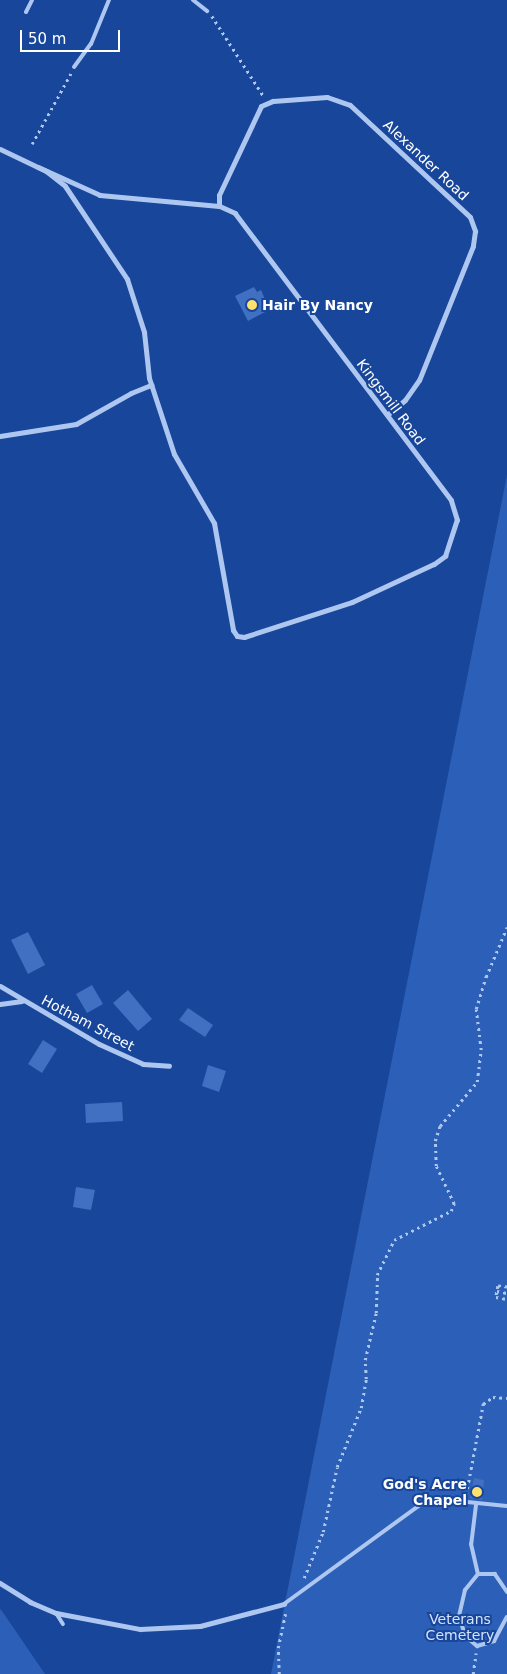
<!DOCTYPE html>
<style>
body{margin:0}
#map{position:relative;width:507px;height:1674px;overflow:hidden;background:#18469a;font-family:"DejaVu Sans",sans-serif}
div>[style]{position:absolute}
.green>*{inset:0;background:#2c5fb7}
.building>*{inset:0;background:#416fc1}
.path>*{height:2.5px;margin-top:-1.25px;transform-origin:0;background:repeating-linear-gradient(90deg,#aec7f1 0 2.5px,transparent 0 6.5px)}
.lane>*{height:4px;margin:-2px;padding:0 2px;transform-origin:2px;border-radius:2px;background:#aec7f1}
.street>*{height:5px;margin:-2.5px;padding:0 2.5px;transform-origin:2.5px;border-radius:2.5px;background:#aec7f1}
.dots>*{width:14px;height:14px;translate:-50% -50%;box-sizing:border-box;border:2px solid #18469a;border-radius:50%}
span{translate:-50% -50%;white-space:nowrap;text-align:center;line-height:1.15;-webkit-text-stroke:4px #18469a;paint-order:stroke}
.street-label{font-size:14px;color:#fff}
.poi-label{font-size:14px;color:#fff;font-weight:700}
.left{translate:0 -50%;text-align:left}
.right{translate:-100% -50%;text-align:right}
.park-label{font-size:14px;color:#d5e4fc}
.scale{position:absolute;left:20px;top:30px;width:100px;height:22px;box-sizing:border-box;border:2px solid #fff;border-top:0;padding-left:6px;font-size:15px;line-height:18px;white-space:nowrap;color:#fff;-webkit-text-stroke:4px #18469a;paint-order:stroke}
</style>
<div id="map">
<div class="green">
<i style="clip-path:polygon(507px 475px,507px 1674px,271px 1674px,494px 541px)"></i>
<i style="clip-path:polygon(0 1609px,2px 1611px,45px 1674px,0 1674px)"></i>
</div>
<div class="building">
<i style="clip-path:polygon(254px 287px,257px 292px,261px 290px,267px 304px,264px 306px,267px 311px,248px 321px,235px 296px)"></i>
<i style="clip-path:polygon(28px 932px,45px 965px,28px 974px,11px 940px)"></i>
<i style="clip-path:polygon(92px 985px,103px 1004px,87px 1013px,76px 994px)"></i>
<i style="clip-path:polygon(128px 990px,152px 1019px,138px 1031px,113px 1003px)"></i>
<i style="clip-path:polygon(188px 1008px,213px 1025px,205px 1037px,179px 1020px)"></i>
<i style="clip-path:polygon(43px 1040px,57px 1049px,42px 1073px,28px 1064px)"></i>
<i style="clip-path:polygon(208px 1065px,226px 1071px,219px 1092px,202px 1086px)"></i>
<i style="clip-path:polygon(122px 1102px,123px 1121px,86px 1123px,85px 1104px)"></i>
<i style="clip-path:polygon(76px 1187px,95px 1190px,91px 1210px,73px 1207px)"></i>
<i style="clip-path:polygon(474px 1478px,484px 1480px,482px 1500px,470px 1498px)"></i>
</div>
<div class="path">
<i style="left:212px;top:16px;width:94px;rotate:57.2deg"></i>
<i style="left:32px;top:144px;width:81px;rotate:-61.2deg"></i>
<i style="left:507px;top:1287px;width:9px;rotate:-174deg"></i>
<i style="left:498px;top:1286px;width:11px;rotate:100deg"></i>
<i style="left:496px;top:1297px;width:11px;rotate:10deg"></i>
<i style="left:497px;top:1291px;width:10px;rotate:11deg"></i>
<i style="left:466px;top:1495px;width:93px;rotate:-79.4deg"></i>
<i style="left:483px;top:1404px;width:12px;rotate:-35deg"></i>
<i style="left:493px;top:1397px;width:14px;rotate:4deg"></i>
<i style="left:304px;top:1578px;width:50px;rotate:-67.6deg"></i>
<i style="left:323px;top:1532px;width:66px;rotate:-77.8deg"></i>
<i style="left:337px;top:1467px;width:64px;rotate:-67.9deg"></i>
<i style="left:361px;top:1408px;width:29px;rotate:-80deg"></i>
<i style="left:366px;top:1379px;width:19px;rotate:-93deg"></i>
<i style="left:365px;top:1360px;width:48px;rotate:-76.8deg"></i>
<i style="left:376px;top:1313px;width:38px;rotate:-88deg"></i>
<i style="left:377px;top:1275px;width:39px;rotate:-64deg"></i>
<i style="left:394px;top:1240px;width:64px;rotate:-27deg"></i>
<i style="left:451px;top:1211px;width:8px;rotate:-67deg"></i>
<i style="left:454px;top:1204px;width:42px;rotate:-115.3deg"></i>
<i style="left:436px;top:1166px;width:25px;rotate:-92deg"></i>
<i style="left:435px;top:1141px;width:16px;rotate:-72deg"></i>
<i style="left:440px;top:1126px;width:57px;rotate:-49.9deg"></i>
<i style="left:477px;top:1082px;width:32px;rotate:-83deg"></i>
<i style="left:481px;top:1050px;width:41px;rotate:-97deg"></i>
<i style="left:476px;top:1009px;width:34px;rotate:-73deg"></i>
<i style="left:486px;top:977px;width:54px;rotate:-67.2deg"></i>
<i style="left:279px;top:1674px;width:26px;rotate:-92deg"></i>
<i style="left:278px;top:1648px;width:35px;rotate:-78deg"></i>
<i style="left:473px;top:1674px;width:21px;rotate:-82deg"></i>
</div>
<div class="lane">
<i style="left:193px;top:0;width:18px;rotate:38deg"></i>
<i style="left:26px;top:12px;width:13px;rotate:-63deg"></i>
<i style="left:74px;top:67px;width:29px;rotate:-54deg"></i>
<i style="left:91px;top:44px;width:48px;rotate:-67.8deg"></i>
<i style="left:476px;top:1505px;width:39px;rotate:97deg"></i>
<i style="left:471px;top:1544px;width:31px;rotate:77deg"></i>
<i style="left:507px;top:1592px;width:22px;rotate:-124deg"></i>
<i style="left:495px;top:1574px;width:17px;rotate:180deg"></i>
<i style="left:478px;top:1574px;width:21px;rotate:129deg"></i>
<i style="left:465px;top:1590px;width:26px;rotate:103deg"></i>
<i style="left:459px;top:1615px;width:22px;rotate:74deg"></i>
<i style="left:465px;top:1636px;width:16px;rotate:40deg"></i>
<i style="left:477px;top:1646px;width:18px;rotate:-16deg"></i>
<i style="left:494px;top:1641px;width:27px;rotate:-62deg"></i>
<i style="left:284px;top:1604px;width:173px;rotate:-36.1deg"></i>
<i style="left:424px;top:1502px;width:14px;rotate:-12deg"></i>
<i style="left:438px;top:1499px;width:69px;rotate:5.8deg"></i>
<i style="left:56px;top:1613px;width:13px;rotate:58deg"></i>
</div>
<div class="street">
<i style="left:0;top:149px;width:51px;rotate:25.6deg"></i>
<i style="left:46px;top:171px;width:24px;rotate:38deg"></i>
<i style="left:65px;top:186px;width:112px;rotate:56.3deg"></i>
<i style="left:127px;top:279px;width:56px;rotate:72.2deg"></i>
<i style="left:144px;top:332px;width:46px;rotate:83.8deg"></i>
<i style="left:149px;top:378px;width:80px;rotate:71.8deg"></i>
<i style="left:174px;top:454px;width:80px;rotate:59.9deg"></i>
<i style="left:214px;top:523px;width:109px;rotate:79.9deg"></i>
<i style="left:233px;top:630px;width:7px;rotate:56deg"></i>
<i style="left:237px;top:636px;width:7px;rotate:8deg"></i>
<i style="left:244px;top:637px;width:114px;rotate:-18deg"></i>
<i style="left:352px;top:602px;width:90px;rotate:-24.9deg"></i>
<i style="left:434px;top:564px;width:14px;rotate:-36deg"></i>
<i style="left:445px;top:556px;width:38px;rotate:-72deg"></i>
<i style="left:457px;top:520px;width:21px;rotate:-107deg"></i>
<i style="left:451px;top:500px;width:359px;rotate:-127deg"></i>
<i style="left:235px;top:213px;width:17px;rotate:-156deg"></i>
<i style="left:219px;top:206px;width:120px;rotate:-174.7deg"></i>
<i style="left:100px;top:195px;width:68px;rotate:-155.7deg"></i>
<i style="left:219px;top:206px;width:11px;rotate:-90deg"></i>
<i style="left:219px;top:195px;width:98px;rotate:-64.7deg"></i>
<i style="left:261px;top:106px;width:13px;rotate:-23deg"></i>
<i style="left:273px;top:101px;width:54px;rotate:-4.2deg"></i>
<i style="left:327px;top:97px;width:24px;rotate:19deg"></i>
<i style="left:350px;top:105px;width:164px;rotate:43deg"></i>
<i style="left:470px;top:217px;width:15px;rotate:70deg"></i>
<i style="left:475px;top:231px;width:15px;rotate:98deg"></i>
<i style="left:473px;top:246px;width:144px;rotate:111.9deg"></i>
<i style="left:419px;top:380px;width:24px;rotate:125deg"></i>
<i style="left:405px;top:400px;width:23px;rotate:140deg"></i>
<i style="left:0;top:436px;width:77px;rotate:-9deg"></i>
<i style="left:76px;top:424px;width:63px;rotate:-29.4deg"></i>
<i style="left:131px;top:393px;width:22px;rotate:-22deg"></i>
<i style="left:0;top:986px;width:115px;rotate:30.4deg"></i>
<i style="left:99px;top:1044px;width:48px;rotate:24.4deg"></i>
<i style="left:143px;top:1064px;width:26px;rotate:4deg"></i>
<i style="left:0;top:1004px;width:22px;rotate:-8deg"></i>
<i style="left:0;top:1583px;width:36px;rotate:32deg"></i>
<i style="left:30px;top:1602px;width:28px;rotate:23deg"></i>
<i style="left:56px;top:1613px;width:86px;rotate:10.8deg"></i>
<i style="left:140px;top:1629px;width:60px;rotate:-2.9deg"></i>
<i style="left:200px;top:1626px;width:87px;rotate:-14.7deg"></i>
</div>
<div class="dots">
<i style="left:252px;top:305px;background:#ffe26e"></i>
<i style="left:477px;top:1492px;background:#ffe26e"></i>
</div>
<div class="street-label">
<span style="left:426px;top:160px;rotate:43deg">Alexander Road</span>
<span style="left:391px;top:402px;rotate:53deg">Kingsmill Road</span>
<span style="left:88px;top:1023px;rotate:28deg">Hotham Street</span>
</div>
<div class="poi-label">
<span class="left" style="left:262px;top:305px">Hair By Nancy</span>
<span class="right" style="left:467px;top:1492px">God's Acre<br>Chapel</span>
</div>
<div class="park-label">
<span style="left:460px;top:1627px">Veterans<br>Cemetery</span>
</div>
<div class="scale">50 m</div>
</div>
